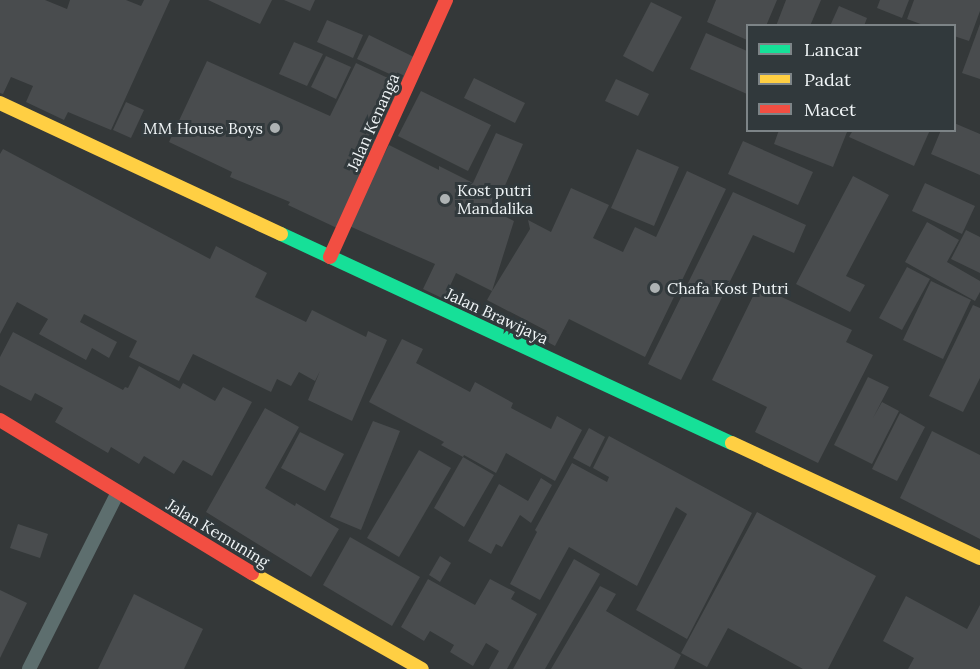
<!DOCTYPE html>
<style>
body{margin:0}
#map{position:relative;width:980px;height:669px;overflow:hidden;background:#343839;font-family:Lora,serif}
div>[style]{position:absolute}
.building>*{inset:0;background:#494c4e}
.lane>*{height:14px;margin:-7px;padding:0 7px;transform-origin:7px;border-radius:7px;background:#5d6e6e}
.fast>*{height:14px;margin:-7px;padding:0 7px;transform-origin:7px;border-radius:7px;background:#16e098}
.slow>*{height:14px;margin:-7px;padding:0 7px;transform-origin:7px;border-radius:7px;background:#ffcf43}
.jam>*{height:14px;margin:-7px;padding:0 7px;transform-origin:7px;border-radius:7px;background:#f24e42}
.dots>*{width:16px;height:16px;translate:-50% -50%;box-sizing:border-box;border:3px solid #31393c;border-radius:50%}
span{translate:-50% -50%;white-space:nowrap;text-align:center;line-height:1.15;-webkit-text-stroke:6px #31393c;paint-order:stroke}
.street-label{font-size:16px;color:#f0f5f7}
.poi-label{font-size:16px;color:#f0f5f7}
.right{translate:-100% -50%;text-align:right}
.left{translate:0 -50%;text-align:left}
.legend{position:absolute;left:746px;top:24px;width:210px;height:108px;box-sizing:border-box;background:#31393c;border:2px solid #7d8487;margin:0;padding:8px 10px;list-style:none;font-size:18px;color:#f0f5f7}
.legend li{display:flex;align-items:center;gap:12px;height:30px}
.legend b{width:30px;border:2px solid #7d8487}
</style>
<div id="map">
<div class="building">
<i style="clip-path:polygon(0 0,45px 0,67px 9px,70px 0,126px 0,141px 6px,144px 0,170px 0,111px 130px,68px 112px,64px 120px,26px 102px,33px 86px,11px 77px,3px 94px,0 93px)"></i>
<i style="clip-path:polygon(208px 0,272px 0,260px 24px)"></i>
<i style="clip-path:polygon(284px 0,315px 0,310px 11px)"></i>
<i style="clip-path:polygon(716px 0,777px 0,766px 26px,747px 26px,747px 40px,707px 22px)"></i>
<i style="clip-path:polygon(786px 0,821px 0,810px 26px,776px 26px)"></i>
<i style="clip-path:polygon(880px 0,909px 0,902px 18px,877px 8px)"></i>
<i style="clip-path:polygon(914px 0,980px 0,980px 11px,969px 41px,954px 36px,954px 26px,926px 26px,907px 19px)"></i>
<i style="clip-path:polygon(651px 2px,682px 17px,653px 72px,623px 56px)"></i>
<i style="clip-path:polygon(839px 6px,867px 18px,864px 26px,830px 26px)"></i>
<i style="clip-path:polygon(327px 20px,363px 35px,353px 58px,317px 42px)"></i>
<i style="clip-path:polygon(980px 24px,980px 79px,962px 73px)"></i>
<i style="clip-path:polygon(706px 33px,747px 51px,747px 94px,690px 69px)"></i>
<i style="clip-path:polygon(369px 35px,418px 59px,407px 82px,357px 59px)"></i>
<i style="clip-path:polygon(294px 42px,323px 54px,307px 86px,279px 74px)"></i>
<i style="clip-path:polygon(326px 56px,351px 67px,336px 99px,311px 87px)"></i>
<i style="clip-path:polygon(207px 61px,330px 116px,356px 63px,407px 87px,339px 229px,288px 205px,290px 202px,230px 177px,232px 172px,169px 142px)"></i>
<i style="clip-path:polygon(474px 78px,525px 103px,515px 123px,464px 98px)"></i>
<i style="clip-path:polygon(616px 79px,649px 94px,638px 116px,605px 101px)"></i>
<i style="clip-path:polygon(421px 91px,491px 125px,468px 171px,398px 136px)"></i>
<i style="clip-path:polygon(126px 102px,144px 110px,131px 138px,113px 130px)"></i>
<i style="clip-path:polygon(954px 123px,980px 134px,980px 175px,931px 154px,941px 130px,954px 130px)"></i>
<i style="clip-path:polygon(779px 130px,843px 130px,847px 132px,833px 167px,774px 144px)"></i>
<i style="clip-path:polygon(853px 130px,930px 130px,914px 166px,849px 137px)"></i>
<i style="clip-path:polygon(496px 133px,523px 144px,494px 211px,514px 221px,492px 291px,530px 229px,528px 220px,551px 232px,571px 188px,609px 205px,593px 238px,623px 252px,635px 227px,656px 237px,687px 171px,726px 189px,645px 357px,569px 319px,555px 346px,542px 339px,547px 331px,487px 300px,492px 291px,456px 273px,444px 299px,423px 289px,435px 264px,347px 225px,389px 145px,439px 170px,439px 166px,473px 183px)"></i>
<i style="clip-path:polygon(743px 141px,813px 172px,798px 205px,728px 174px)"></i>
<i style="clip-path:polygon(3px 149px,210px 259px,216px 246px,267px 273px,255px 297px,306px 322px,312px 310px,366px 337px,368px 331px,387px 340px,352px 421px,308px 400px,320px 371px,315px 381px,299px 372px,291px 386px,277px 379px,271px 392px,193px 354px,179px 381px,129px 357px,137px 341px,84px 314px,80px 322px,117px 342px,109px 358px,92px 348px,86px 360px,39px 334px,48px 319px,17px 302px,0 334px,0 154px)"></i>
<i style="clip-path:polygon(637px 149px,679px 167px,654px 226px,611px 208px)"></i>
<i style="clip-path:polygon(853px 176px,889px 195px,846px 276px,865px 285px,850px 312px,796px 284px)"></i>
<i style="clip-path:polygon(925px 183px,975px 206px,962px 234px,912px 211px)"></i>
<i style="clip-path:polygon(733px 192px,806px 225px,794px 253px,753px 235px,681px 380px,648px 364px)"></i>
<i style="clip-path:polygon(927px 222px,959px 240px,947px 262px,980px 281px,980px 292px,975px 301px,905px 262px)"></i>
<i style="clip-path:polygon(966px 230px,980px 237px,980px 273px,951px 259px)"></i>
<i style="clip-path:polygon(907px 267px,930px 279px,902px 330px,879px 318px)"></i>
<i style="clip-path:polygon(931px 281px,971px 300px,943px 359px,903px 340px)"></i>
<i style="clip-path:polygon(758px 286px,852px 330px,846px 342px,873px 355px,818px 463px,755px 432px,767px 407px,712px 380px)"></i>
<i style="clip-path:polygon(973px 305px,980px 308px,980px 378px,963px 412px,929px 396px)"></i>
<i style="clip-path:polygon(13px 332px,123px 390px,125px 387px,128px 388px,139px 366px,180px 389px,183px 383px,215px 401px,223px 387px,252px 402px,212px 476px,183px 460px,174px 474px,144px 456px,139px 464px,111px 447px,108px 453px,55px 422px,63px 408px,35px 393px,31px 401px,0 385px,0 357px)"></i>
<i style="clip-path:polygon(402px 339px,423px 349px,416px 363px,470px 392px,475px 382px,513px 403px,511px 408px,551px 429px,557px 416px,582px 430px,555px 481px,506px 453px,496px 473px,464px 455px,463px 457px,441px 445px,444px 442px,369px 402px)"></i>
<i style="clip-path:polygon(868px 377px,889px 387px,873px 418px,882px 402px,899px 411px,872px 464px,834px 445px)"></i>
<i style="clip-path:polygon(265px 408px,299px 427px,265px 488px,295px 506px,296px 503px,339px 529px,311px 577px,206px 512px)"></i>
<i style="clip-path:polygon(900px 413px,925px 427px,897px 481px,872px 469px)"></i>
<i style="clip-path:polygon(373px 421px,400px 431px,361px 530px,330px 517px)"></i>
<i style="clip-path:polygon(589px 428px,605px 437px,590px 467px,573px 458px)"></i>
<i style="clip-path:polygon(932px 431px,980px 455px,980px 539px,900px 498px)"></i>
<i style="clip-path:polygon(300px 432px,344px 454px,325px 491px,281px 468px)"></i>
<i style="clip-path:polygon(609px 436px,752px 513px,687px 639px,636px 610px,687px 514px,676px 507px,637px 586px,569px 547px,540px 600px,510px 584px,537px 532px,535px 530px,572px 463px,607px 482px,609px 477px,593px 468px)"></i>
<i style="clip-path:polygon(419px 450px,451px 468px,399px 557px,367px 538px)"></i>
<i style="clip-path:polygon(463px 457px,494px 475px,464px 527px,434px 508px)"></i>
<i style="clip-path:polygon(541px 478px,552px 485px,531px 523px,520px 515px,502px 547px,496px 544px,491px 554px,468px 541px,499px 484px,528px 501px)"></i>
<i style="clip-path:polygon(757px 512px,876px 576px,828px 669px,803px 669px,728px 628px,707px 667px,681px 653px)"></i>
<i style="clip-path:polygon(18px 524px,48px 534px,40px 558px,10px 548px)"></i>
<i style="clip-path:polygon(350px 537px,420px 577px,392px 626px,323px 585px)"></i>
<i style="clip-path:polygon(440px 556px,451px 563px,440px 582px,429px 575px)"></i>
<i style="clip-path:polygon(574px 559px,600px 574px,545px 669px,513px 669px)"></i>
<i style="clip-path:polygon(428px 579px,475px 605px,490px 579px,515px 592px,511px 599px,537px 614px,507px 669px,489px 669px,499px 651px,486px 643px,473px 666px,450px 652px,454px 645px,430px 631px,424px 641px,401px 627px)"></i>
<i style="clip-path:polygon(600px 586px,616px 594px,606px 611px,681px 655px,674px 669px,551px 669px)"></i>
<i style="clip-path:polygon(0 590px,27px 603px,0 658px)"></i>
<i style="clip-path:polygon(134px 594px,203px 629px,184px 669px,98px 669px)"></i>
<i style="clip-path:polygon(906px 596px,967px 629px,980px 605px,980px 669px,908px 669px,914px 658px,883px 641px)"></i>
</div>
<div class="lane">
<i style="left:29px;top:669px;width:198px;rotate:-63.3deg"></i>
</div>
<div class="fast">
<i style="left:281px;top:234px;width:497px;rotate:24.9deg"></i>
</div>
<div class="slow">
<i style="left:0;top:103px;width:310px;rotate:25deg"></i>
<i style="left:732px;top:443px;width:273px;rotate:24.9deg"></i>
<i style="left:252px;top:573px;width:195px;rotate:29.5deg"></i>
</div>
<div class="jam">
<i style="left:330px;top:257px;width:282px;rotate:-65.7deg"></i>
<i style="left:0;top:420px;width:295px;rotate:31.3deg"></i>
</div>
<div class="dots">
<i style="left:275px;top:128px;background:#aeb3b4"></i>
<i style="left:445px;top:199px;background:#aeb3b4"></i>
<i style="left:655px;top:288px;background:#aeb3b4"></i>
</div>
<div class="street-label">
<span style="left:373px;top:122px;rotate:-66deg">Jalan Kenanga</span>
<span style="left:497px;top:316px;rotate:25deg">Jalan Brawijaya</span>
<span style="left:218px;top:533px;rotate:31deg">Jalan Kemuning</span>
</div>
<div class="poi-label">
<span class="right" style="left:263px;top:128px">MM House Boys</span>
<span class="left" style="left:457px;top:199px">Kost putri<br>Mandalika</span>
<span class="left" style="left:667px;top:288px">Chafa Kost Putri</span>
</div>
<ul class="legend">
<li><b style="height:8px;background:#16e098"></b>Lancar</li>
<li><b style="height:8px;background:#ffcf43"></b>Padat</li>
<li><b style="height:8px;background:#f24e42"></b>Macet</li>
</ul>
</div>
